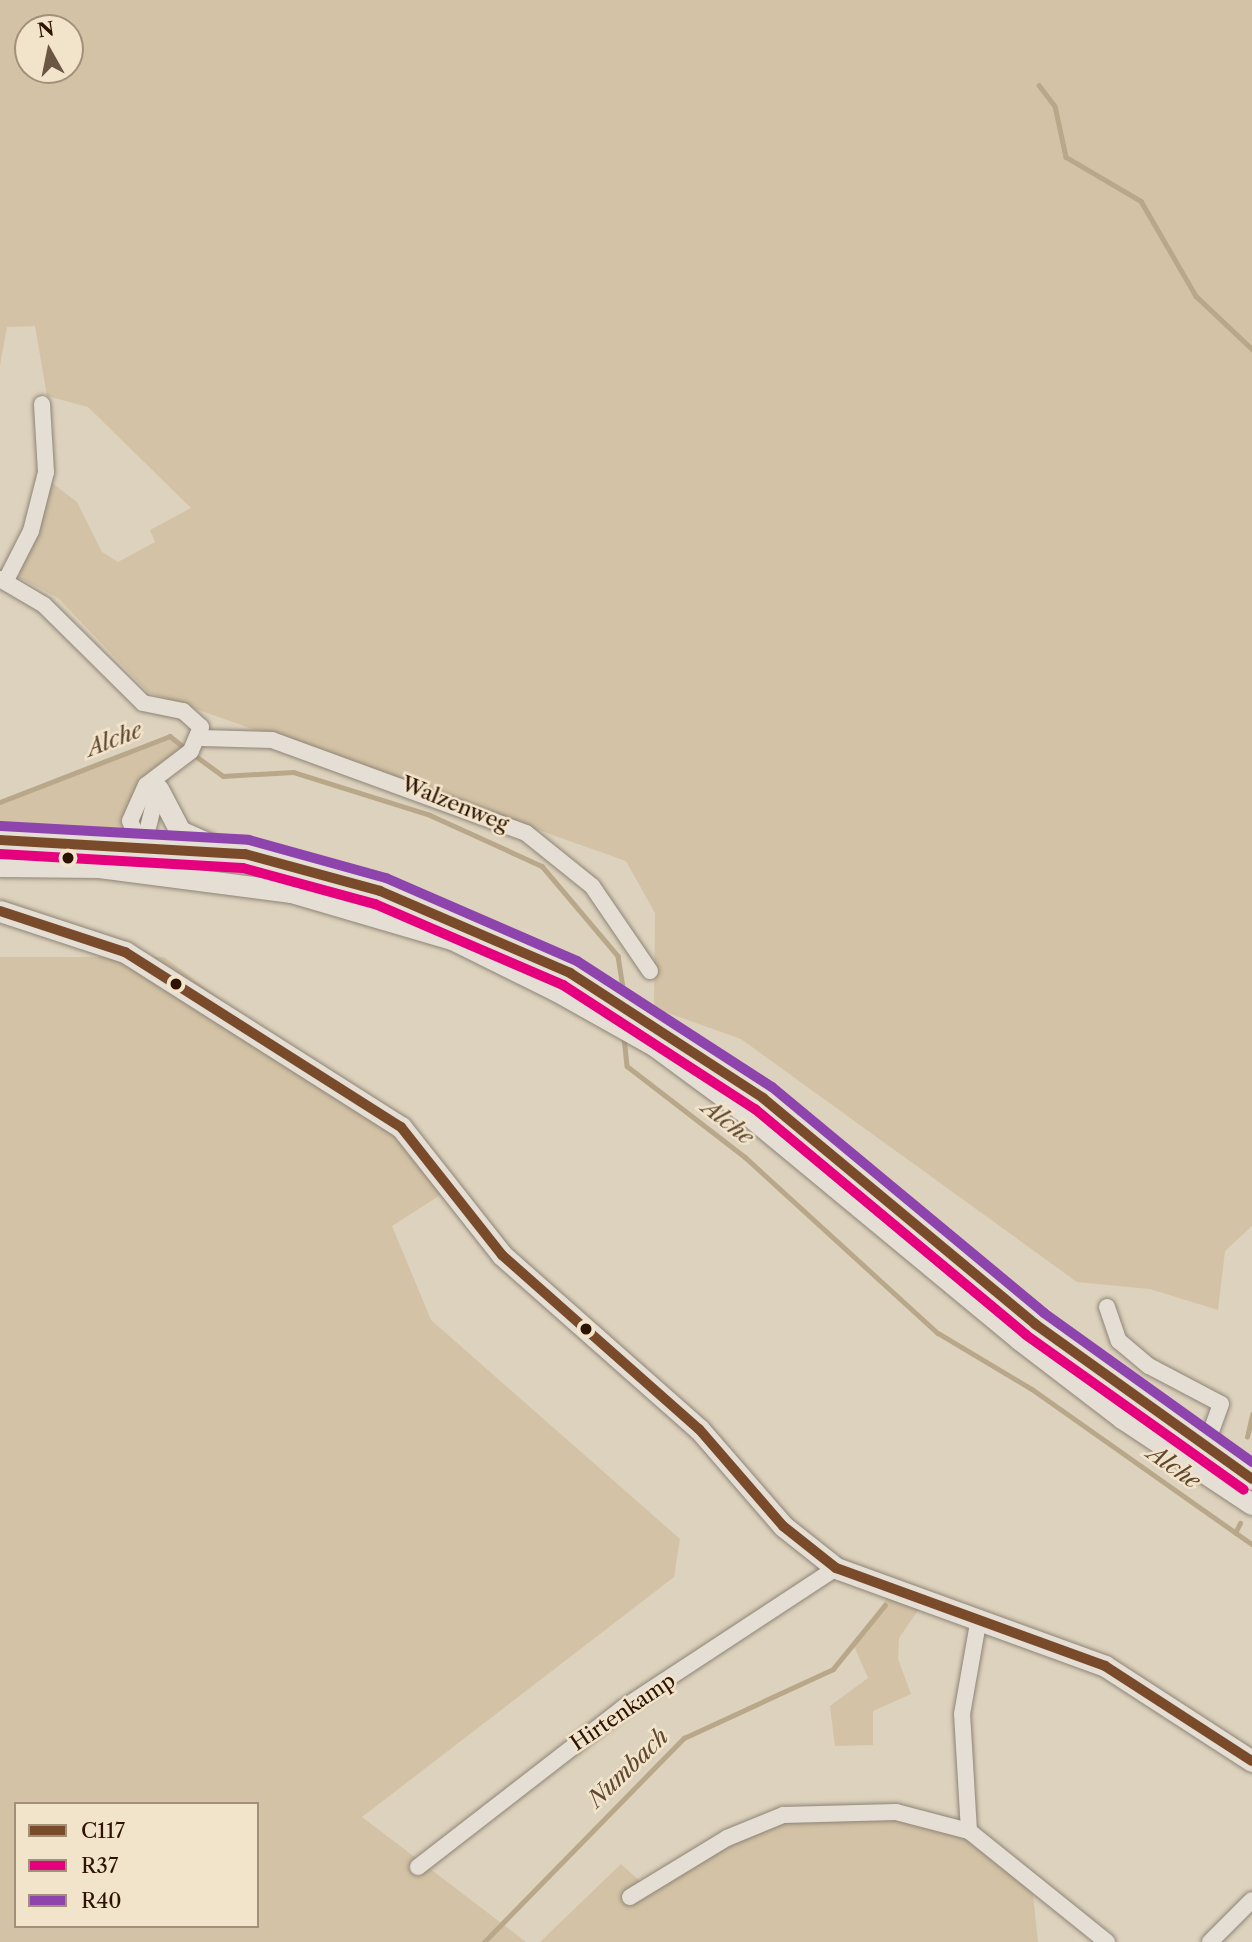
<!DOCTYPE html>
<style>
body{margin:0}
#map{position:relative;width:1252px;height:1942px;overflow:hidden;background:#ddd2bd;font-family:"Libre Caslon Text",serif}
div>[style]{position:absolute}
.green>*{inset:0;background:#d3c2a5}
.stream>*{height:4.5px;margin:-2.25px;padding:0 2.25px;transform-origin:2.25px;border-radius:2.25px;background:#b9a78a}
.roads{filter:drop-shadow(0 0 2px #8e8476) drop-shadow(0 0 2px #8e8476)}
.street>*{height:16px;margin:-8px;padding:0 8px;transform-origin:8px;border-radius:8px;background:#e4ded4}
.secondary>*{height:21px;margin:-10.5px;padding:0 10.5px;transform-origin:10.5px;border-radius:10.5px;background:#e4ded4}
.bus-1>*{height:10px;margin:-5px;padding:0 5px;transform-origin:5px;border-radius:5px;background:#7a4b2a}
.bus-2>*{height:10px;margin:-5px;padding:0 5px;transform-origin:5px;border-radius:5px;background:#e5007d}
.bus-3>*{height:10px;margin:-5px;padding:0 5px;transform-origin:5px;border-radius:5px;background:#8e44ad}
.dots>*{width:19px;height:19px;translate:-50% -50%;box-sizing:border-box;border:4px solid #f2e4cb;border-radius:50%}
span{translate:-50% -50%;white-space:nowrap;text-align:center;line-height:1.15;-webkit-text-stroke:5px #f2e4cb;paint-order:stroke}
.street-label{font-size:21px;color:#2d1302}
.water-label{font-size:23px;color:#5f4730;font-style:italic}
.legend{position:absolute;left:14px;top:1802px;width:245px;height:126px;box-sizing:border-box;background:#f2e4cb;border:2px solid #a3907b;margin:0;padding:9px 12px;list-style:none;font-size:21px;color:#2d1302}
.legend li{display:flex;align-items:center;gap:14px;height:35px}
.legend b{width:35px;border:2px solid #a3907b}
.north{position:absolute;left:14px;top:14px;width:70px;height:70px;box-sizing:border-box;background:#f2e4cb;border:2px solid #a3907b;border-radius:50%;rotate:351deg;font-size:19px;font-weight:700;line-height:28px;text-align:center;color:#2d1302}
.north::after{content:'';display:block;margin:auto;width:24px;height:32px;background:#6b5643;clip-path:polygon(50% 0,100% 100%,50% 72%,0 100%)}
</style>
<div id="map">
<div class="green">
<i style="clip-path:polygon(evenodd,0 0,1252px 0,1252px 1226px,1225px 1251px,1218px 1310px,1150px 1289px,1077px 1282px,741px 1039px,654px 1008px,655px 913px,626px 861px,148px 692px,58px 598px,18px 577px,52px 483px,77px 502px,102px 552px,118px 562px,155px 542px,150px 530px,191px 508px,88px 407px,47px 396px,35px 326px,7px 327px,0 365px,0 0,28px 28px,70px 28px,70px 70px,28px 70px,28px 28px)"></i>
<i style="clip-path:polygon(170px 736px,191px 751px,130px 821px,140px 845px,0 840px,0 802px)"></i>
<i style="clip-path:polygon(evenodd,0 957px,164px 957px,380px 1119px,442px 1194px,392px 1226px,431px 1320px,680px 1539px,674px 1577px,362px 1817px,526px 1942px,0 1942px,0 957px,16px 1804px,257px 1804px,257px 1926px,16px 1926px,16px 1804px)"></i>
<i style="clip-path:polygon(893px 1589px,925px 1600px,899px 1638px,898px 1659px,911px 1694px,873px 1711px,873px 1745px,835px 1746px,830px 1706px,868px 1678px,854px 1646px)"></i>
<i style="clip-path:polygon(896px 1812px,969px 1831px,1032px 1885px,1038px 1942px,540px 1942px,621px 1864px,641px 1882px,783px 1815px)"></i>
</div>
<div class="stream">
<i style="left:1039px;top:85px;width:26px;rotate:53deg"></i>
<i style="left:1055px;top:106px;width:52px;rotate:77.8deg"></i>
<i style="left:1066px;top:157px;width:87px;rotate:30.4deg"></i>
<i style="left:1141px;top:201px;width:110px;rotate:59.9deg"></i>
<i style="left:1196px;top:296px;width:77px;rotate:43.4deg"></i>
<i style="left:193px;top:754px;width:37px;rotate:36deg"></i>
<i style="left:223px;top:776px;width:70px;rotate:-3.3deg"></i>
<i style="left:293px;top:772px;width:144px;rotate:17.4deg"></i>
<i style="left:430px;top:815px;width:123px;rotate:24.5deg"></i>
<i style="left:542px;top:866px;width:118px;rotate:49.8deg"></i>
<i style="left:618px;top:956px;width:45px;rotate:81deg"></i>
<i style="left:0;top:802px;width:182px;rotate:-21.2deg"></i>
<i style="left:170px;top:736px;width:21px;rotate:39deg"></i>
<i style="left:624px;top:1037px;width:29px;rotate:84deg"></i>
<i style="left:627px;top:1066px;width:149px;rotate:37.6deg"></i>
<i style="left:745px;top:1157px;width:261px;rotate:42.4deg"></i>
<i style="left:938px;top:1333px;width:109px;rotate:30.8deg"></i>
<i style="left:1032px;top:1389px;width:269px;rotate:35.2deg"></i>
<i style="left:1247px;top:1437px;width:23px;rotate:-77deg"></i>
<i style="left:1235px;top:1533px;width:11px;rotate:-63deg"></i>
<i style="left:484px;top:1942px;width:286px;rotate:-45.6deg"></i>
<i style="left:684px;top:1738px;width:164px;rotate:-24.8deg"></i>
<i style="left:833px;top:1669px;width:82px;rotate:-50.9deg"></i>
</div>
<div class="roads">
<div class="street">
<i style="left:0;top:579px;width:51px;rotate:30.6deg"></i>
<i style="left:44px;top:605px;width:139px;rotate:44.7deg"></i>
<i style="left:143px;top:703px;width:41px;rotate:11.3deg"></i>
<i style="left:183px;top:711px;width:24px;rotate:42deg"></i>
<i style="left:201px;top:727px;width:26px;rotate:113deg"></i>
<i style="left:191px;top:751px;width:56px;rotate:142.9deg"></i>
<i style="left:146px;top:785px;width:39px;rotate:114deg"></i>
<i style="left:130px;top:821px;width:26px;rotate:67deg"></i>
<i style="left:6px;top:580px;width:55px;rotate:-63deg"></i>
<i style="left:31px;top:531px;width:61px;rotate:-75.7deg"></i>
<i style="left:46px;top:472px;width:68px;rotate:-93.4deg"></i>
<i style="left:201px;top:738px;width:71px;rotate:1.6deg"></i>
<i style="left:272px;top:740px;width:270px;rotate:20.1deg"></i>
<i style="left:526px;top:833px;width:85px;rotate:38.8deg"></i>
<i style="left:592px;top:886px;width:103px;rotate:55.7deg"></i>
<i style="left:137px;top:871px;width:86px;rotate:-75.8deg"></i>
<i style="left:1107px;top:1307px;width:36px;rotate:71deg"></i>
<i style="left:1119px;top:1341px;width:39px;rotate:40deg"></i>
<i style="left:1149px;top:1366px;width:81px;rotate:27.8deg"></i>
<i style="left:1221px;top:1404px;width:47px;rotate:110deg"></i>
<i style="left:969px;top:1831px;width:117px;rotate:-93.4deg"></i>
<i style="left:962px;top:1714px;width:97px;rotate:-80deg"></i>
<i style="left:418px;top:1867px;width:259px;rotate:-37.8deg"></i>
<i style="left:623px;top:1708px;width:255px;rotate:-33.3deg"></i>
<i style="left:630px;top:1897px;width:114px;rotate:-31.3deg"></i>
<i style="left:727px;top:1838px;width:61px;rotate:-22.3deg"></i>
<i style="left:783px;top:1815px;width:113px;rotate:-1.5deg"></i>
<i style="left:896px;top:1812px;width:75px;rotate:14.6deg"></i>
<i style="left:969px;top:1831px;width:177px;rotate:38.8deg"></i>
<i style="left:1210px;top:1942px;width:59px;rotate:-45deg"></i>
</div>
<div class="secondary">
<i style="left:158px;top:789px;width:47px;rotate:62.4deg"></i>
<i style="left:180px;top:831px;width:32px;rotate:24deg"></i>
<i style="left:0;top:840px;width:245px;rotate:3.3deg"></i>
<i style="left:245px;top:854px;width:140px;rotate:15.3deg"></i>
<i style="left:380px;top:891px;width:207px;rotate:23.3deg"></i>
<i style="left:570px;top:973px;width:230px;rotate:32.9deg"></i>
<i style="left:763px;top:1098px;width:354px;rotate:39.7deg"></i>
<i style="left:1035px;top:1324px;width:267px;rotate:35.5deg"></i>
<i style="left:0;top:866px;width:99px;rotate:0.6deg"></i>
<i style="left:99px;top:867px;width:194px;rotate:7.4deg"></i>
<i style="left:291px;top:892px;width:168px;rotate:16.3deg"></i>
<i style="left:452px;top:939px;width:117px;rotate:26.3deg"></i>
<i style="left:557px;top:991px;width:112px;rotate:29.3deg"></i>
<i style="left:655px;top:1046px;width:113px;rotate:36.4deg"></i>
<i style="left:746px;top:1113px;width:354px;rotate:39.6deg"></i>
<i style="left:1019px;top:1339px;width:130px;rotate:37.5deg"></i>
<i style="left:1122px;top:1418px;width:156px;rotate:33.5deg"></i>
<i style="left:0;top:911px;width:132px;rotate:18.2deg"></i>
<i style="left:125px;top:952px;width:327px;rotate:32.4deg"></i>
<i style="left:401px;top:1127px;width:163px;rotate:51.7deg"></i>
<i style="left:502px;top:1255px;width:263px;rotate:41.5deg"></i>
<i style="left:699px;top:1429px;width:128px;rotate:49.1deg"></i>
<i style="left:783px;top:1526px;width:68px;rotate:38.4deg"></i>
<i style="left:836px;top:1568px;width:286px;rotate:20deg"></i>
<i style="left:1105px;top:1666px;width:175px;rotate:32.9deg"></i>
</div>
</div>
<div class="bus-1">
<i style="left:0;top:840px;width:245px;rotate:3.3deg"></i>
<i style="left:245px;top:854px;width:140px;rotate:15.3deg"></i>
<i style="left:380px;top:891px;width:207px;rotate:23.3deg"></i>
<i style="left:570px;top:973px;width:230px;rotate:32.9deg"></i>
<i style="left:763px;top:1098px;width:354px;rotate:39.7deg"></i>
<i style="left:1035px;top:1324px;width:267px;rotate:35.5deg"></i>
<i style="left:0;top:911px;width:132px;rotate:18.2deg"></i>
<i style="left:125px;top:952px;width:327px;rotate:32.4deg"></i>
<i style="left:401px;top:1127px;width:163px;rotate:51.7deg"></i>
<i style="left:502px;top:1255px;width:263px;rotate:41.5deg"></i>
<i style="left:699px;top:1429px;width:128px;rotate:49.1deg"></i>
<i style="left:783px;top:1526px;width:68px;rotate:38.4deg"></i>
<i style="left:836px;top:1568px;width:286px;rotate:20deg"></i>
<i style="left:1105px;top:1666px;width:175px;rotate:32.9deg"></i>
</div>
<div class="bus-2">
<i style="left:0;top:854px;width:243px;rotate:3.3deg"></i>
<i style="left:243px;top:868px;width:137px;rotate:15.3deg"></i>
<i style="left:375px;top:904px;width:205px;rotate:23.3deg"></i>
<i style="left:563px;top:985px;width:229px;rotate:32.9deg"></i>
<i style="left:755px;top:1109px;width:353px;rotate:39.8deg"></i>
<i style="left:1026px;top:1335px;width:267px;rotate:35.4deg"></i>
</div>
<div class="bus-3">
<i style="left:1px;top:826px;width:248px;rotate:3.2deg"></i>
<i style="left:249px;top:840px;width:142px;rotate:15.5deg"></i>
<i style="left:386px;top:878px;width:208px;rotate:23.5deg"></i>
<i style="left:577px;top:961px;width:232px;rotate:32.9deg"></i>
<i style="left:772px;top:1087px;width:354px;rotate:39.7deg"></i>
<i style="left:1044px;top:1313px;width:256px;rotate:35.6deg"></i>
</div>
<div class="dots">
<i style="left:68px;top:858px;background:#2d1302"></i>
<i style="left:176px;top:984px;background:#2d1302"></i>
<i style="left:586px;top:1329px;background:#2d1302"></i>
</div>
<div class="street-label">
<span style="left:455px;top:804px;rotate:22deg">Walzenweg</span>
<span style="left:623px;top:1712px;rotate:-34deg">Hirtenkamp</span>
</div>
<div class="water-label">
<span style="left:114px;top:739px;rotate:-21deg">Alche</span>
<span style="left:728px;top:1122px;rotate:38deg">Alche</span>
<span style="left:1174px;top:1467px;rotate:35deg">Alche</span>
<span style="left:628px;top:1768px;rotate:-44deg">Numbach</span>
</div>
<ul class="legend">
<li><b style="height:9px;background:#7a4b2a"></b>C117</li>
<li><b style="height:9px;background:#e5007d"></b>R37</li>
<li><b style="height:9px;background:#8e44ad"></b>R40</li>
</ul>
<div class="north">N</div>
</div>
